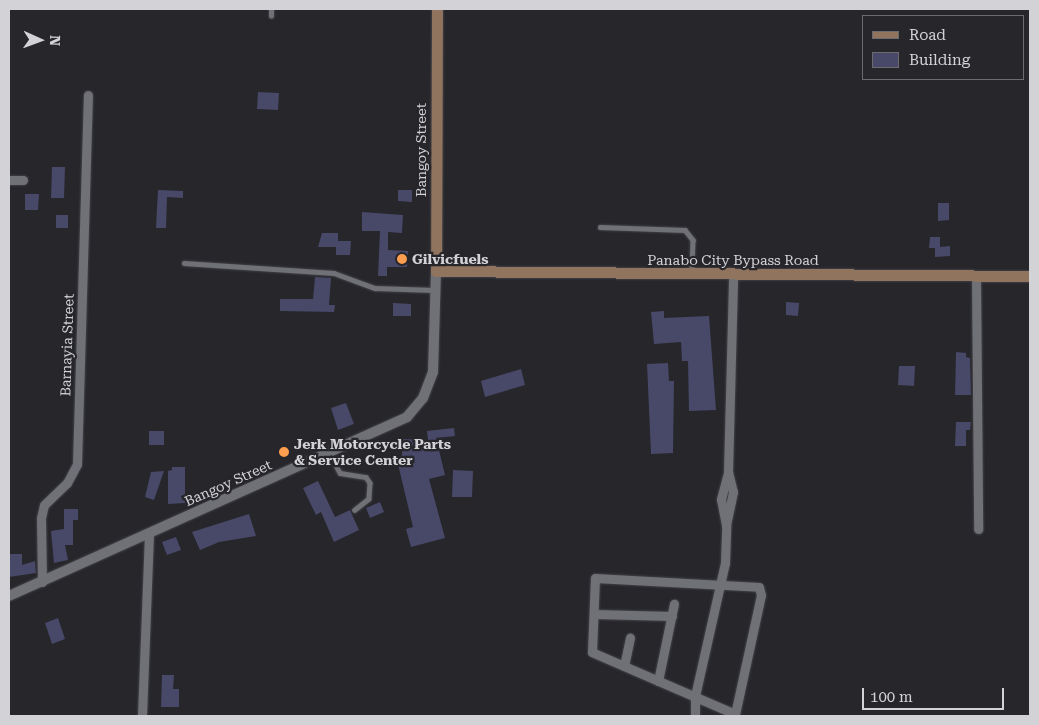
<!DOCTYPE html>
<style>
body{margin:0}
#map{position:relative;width:1039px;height:725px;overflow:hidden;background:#26262b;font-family:"Roboto Serif",serif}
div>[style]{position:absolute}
.building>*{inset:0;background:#484869}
.roads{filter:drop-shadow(0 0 1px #424247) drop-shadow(0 0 1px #424247)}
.service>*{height:4.5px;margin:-2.25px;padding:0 2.25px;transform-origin:2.25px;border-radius:2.25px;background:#707077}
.minor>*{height:9px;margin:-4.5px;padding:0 4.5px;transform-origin:4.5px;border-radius:4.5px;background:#707077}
.tertiary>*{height:10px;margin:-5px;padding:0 5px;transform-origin:5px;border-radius:5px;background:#707077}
.secondary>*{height:11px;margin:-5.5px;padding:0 5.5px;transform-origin:5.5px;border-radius:5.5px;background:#91745d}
.dots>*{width:14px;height:14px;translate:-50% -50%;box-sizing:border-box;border:2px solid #26262b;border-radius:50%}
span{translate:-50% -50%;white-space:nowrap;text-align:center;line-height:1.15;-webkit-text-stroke:4.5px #26262b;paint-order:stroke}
.street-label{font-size:14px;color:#d3d3d7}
.poi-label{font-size:14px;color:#d3d3d7;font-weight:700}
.left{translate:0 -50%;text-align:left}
.frame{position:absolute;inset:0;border:10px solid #d3d3d7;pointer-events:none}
.legend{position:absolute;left:862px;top:15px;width:162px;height:65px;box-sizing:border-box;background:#26262b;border:1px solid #6b6b70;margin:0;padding:6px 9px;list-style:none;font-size:15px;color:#d3d3d7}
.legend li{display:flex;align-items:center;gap:10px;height:25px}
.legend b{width:25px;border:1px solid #6b6b70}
.north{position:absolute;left:15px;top:15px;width:50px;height:50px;-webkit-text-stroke:4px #26262b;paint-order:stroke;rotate:92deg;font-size:14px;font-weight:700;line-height:20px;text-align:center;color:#d3d3d7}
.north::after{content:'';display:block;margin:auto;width:18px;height:22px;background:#d3d3d7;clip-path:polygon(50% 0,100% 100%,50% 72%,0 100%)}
.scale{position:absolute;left:862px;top:688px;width:142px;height:22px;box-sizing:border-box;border:2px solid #d3d3d7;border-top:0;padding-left:6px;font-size:15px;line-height:18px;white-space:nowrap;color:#d3d3d7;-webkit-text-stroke:4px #26262b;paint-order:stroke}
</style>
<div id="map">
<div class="building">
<i style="clip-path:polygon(258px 92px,279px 93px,278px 110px,257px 109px)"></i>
<i style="clip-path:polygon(52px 167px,65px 167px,64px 198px,51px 198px)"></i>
<i style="clip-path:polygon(158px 190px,183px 191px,183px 198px,167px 197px,166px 228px,156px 228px)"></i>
<i style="clip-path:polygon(398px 190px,412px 190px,412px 202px,398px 201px)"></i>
<i style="clip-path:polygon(25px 194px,39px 194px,38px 210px,25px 210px)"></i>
<i style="clip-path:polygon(938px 203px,949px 203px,949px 220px,938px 221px)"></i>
<i style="clip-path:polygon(362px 212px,403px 215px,402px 233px,388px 232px,388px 250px,408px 251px,407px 267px,387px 267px,387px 276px,378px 276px,380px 231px,362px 231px)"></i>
<i style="clip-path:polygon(56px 215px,68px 215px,68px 228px,56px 228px)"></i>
<i style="clip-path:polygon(322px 233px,338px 233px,338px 241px,351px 241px,350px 255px,336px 255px,336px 247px,318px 247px)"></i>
<i style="clip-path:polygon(930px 237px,940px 237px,940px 247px,950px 246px,950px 256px,935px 257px,935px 248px,929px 248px)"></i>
<i style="clip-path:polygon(315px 277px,331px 278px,329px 305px,335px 305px,334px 312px,280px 311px,280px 299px,313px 299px)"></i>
<i style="clip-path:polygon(786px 302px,799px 303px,798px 316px,786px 315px)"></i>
<i style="clip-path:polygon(393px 303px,411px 304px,411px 316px,393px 316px)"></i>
<i style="clip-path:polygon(664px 311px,664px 318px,709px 316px,716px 410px,689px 411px,688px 361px,682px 361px,681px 342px,654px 344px,651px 312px)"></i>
<i style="clip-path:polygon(956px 352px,966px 353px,966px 357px,970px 358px,971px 395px,955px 395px)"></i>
<i style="clip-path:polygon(668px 363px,669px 381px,674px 381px,673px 453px,651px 454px,647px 364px)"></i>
<i style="clip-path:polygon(899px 366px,915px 366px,914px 386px,898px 385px)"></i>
<i style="clip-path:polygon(521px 369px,525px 385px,485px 397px,481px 381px)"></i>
<i style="clip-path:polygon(346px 403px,354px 424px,338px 430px,331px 408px)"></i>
<i style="clip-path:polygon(956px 422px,971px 422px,970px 430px,966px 430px,966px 446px,955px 446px)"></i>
<i style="clip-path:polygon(454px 428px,455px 436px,436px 438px,445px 475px,429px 479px,445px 538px,411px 547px,406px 529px,413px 527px,397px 460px,402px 459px,402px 439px,428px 440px,427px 431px)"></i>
<i style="clip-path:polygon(149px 431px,164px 431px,164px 445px,149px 445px)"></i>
<i style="clip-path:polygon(172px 467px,185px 467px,185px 503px,168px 504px,168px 471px,172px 470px)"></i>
<i style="clip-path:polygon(453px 470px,473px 471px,472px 497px,452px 497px)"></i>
<i style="clip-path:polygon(164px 471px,154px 500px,145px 497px,151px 472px)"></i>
<i style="clip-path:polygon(318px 481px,335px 517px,350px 510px,359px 530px,334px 542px,321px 512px,316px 515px,303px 488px)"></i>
<i style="clip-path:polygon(380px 502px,384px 512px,370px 518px,366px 508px)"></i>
<i style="clip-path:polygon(64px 509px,78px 509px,78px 520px,73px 520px,73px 545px,65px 545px,68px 560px,54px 563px,51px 531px,64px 529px)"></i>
<i style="clip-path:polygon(249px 514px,256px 536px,219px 542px,200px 550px,192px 532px)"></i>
<i style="clip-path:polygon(176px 537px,181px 550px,167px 555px,162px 542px)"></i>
<i style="clip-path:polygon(9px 554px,22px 554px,22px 565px,35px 561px,36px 573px,9px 577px)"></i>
<i style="clip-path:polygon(58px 618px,65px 639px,52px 644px,45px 623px)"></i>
<i style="clip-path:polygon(162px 675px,174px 675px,173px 689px,179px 689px,179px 707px,161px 707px)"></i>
</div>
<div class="roads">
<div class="service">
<i style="left:271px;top:16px;width:7px;rotate:-90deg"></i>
<i style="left:600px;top:227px;width:85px;rotate:2deg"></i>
<i style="left:685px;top:230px;width:13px;rotate:51deg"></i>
<i style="left:693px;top:240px;width:33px;rotate:92deg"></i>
<i style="left:184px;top:263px;width:150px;rotate:3.8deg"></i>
<i style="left:334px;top:273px;width:44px;rotate:20.1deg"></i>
<i style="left:375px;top:288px;width:59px;rotate:1.9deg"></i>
<i style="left:330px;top:454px;width:21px;rotate:62deg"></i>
<i style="left:340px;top:473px;width:26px;rotate:9deg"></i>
<i style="left:366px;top:477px;width:7px;rotate:56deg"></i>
<i style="left:370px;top:483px;width:16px;rotate:94deg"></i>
<i style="left:369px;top:499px;width:18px;rotate:142deg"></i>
</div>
<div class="minor">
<i style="left:9px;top:180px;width:14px"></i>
<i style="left:976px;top:276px;width:253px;rotate:89.5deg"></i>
<i style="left:726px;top:525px;width:34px;rotate:-78deg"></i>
<i style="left:733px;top:492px;width:21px;rotate:-104deg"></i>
<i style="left:595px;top:578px;width:164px;rotate:3.1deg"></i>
<i style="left:759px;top:587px;width:8px;rotate:76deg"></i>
<i style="left:761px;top:595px;width:122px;rotate:102.3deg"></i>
<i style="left:735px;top:714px;width:156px;rotate:-156.6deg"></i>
<i style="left:592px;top:652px;width:74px;rotate:-87.7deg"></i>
<i style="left:42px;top:582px;width:64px;rotate:-90.9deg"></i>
<i style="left:41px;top:518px;width:13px;rotate:-77deg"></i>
<i style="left:44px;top:505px;width:32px;rotate:-44deg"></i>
<i style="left:67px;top:483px;width:21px;rotate:-62deg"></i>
<i style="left:77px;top:464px;width:369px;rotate:-88.3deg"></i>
<i style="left:594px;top:614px;width:78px;rotate:1.5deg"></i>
<i style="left:624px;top:666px;width:29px;rotate:-78deg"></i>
<i style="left:658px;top:681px;width:79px;rotate:-78.3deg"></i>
<i style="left:142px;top:716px;width:182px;rotate:-87.8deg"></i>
<i style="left:695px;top:716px;width:20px;rotate:-90deg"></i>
<i style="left:695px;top:696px;width:136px;rotate:-77.3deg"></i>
<i style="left:725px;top:563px;width:38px;rotate:-88deg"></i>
<i style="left:726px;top:525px;width:26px;rotate:-101deg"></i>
<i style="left:721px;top:499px;width:28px;rotate:-75deg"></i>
<i style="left:728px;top:472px;width:197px;rotate:-88.5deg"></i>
</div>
<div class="tertiary">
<i style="left:9px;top:596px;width:436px;rotate:-24.2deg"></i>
<i style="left:407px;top:417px;width:25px;rotate:-50deg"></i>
<i style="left:423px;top:398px;width:28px;rotate:-69deg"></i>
<i style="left:433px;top:372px;width:101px;rotate:-88.3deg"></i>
</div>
<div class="secondary">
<i style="left:437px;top:9px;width:262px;rotate:90.2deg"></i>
<i style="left:436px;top:271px;width:594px;rotate:0.48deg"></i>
</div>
</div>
<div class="dots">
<i style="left:402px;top:259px;background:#fb9e50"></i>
<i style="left:284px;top:452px;background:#fb9e50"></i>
</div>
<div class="street-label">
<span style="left:421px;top:150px;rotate:-90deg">Bangoy Street</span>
<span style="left:733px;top:260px">Panabo City Bypass Road</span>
<span style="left:67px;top:345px;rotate:-88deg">Barnayia Street</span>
<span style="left:228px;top:483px;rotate:-24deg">Bangoy Street</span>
</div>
<div class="poi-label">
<span class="left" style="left:412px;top:259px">Gilvicfuels</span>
<span class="left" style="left:294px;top:452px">Jerk Motorcycle Parts<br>&amp; Service Center</span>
</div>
<div class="frame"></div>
<ul class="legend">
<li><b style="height:6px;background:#91745d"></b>Road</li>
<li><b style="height:14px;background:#484869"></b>Building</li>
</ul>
<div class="north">N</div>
<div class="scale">100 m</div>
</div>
